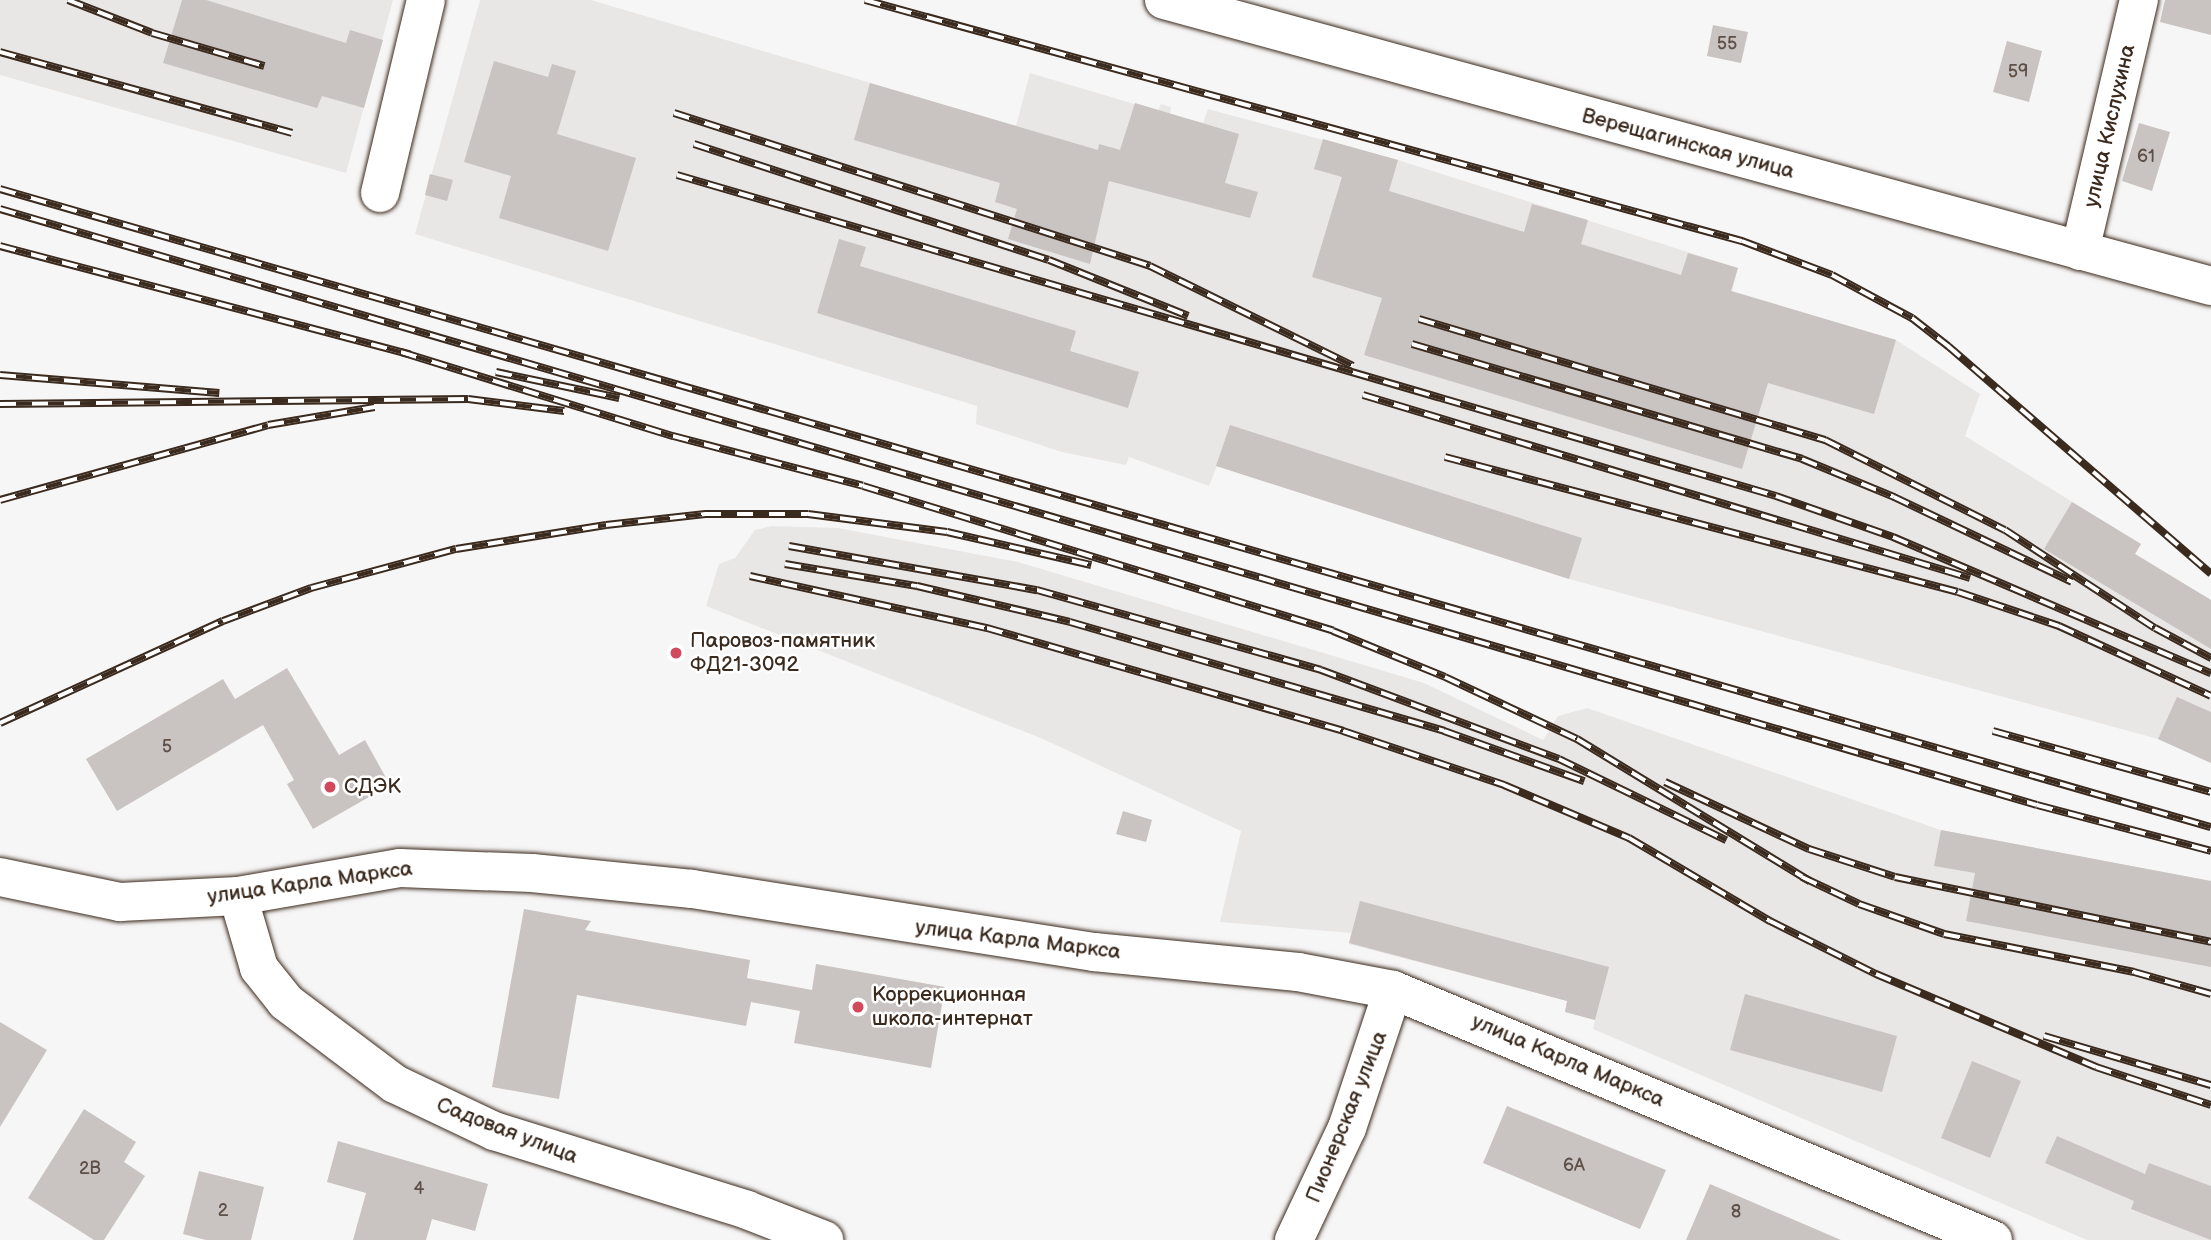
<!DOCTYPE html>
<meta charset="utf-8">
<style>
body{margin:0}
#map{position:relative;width:2211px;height:1240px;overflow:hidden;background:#f7f6f6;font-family:"Balsamiq Sans",sans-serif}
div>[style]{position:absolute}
.built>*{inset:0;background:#e9e7e6}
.building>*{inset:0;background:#c9c3c1}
.roads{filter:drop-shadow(0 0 2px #3b2a1e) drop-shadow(0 0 2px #3b2a1e)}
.minor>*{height:38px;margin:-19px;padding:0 19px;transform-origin:19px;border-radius:19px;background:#fff}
.major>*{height:38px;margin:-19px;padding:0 19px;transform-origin:19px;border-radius:19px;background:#fff}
.rail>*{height:8px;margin-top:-4px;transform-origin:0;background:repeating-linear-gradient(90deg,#fff 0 16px,#3b2a1e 0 32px);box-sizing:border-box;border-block:2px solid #3b2a1e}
.dots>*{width:19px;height:19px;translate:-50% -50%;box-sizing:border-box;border:4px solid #fff;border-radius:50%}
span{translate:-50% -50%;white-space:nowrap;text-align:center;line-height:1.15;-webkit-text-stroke:5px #fff;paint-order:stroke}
.number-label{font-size:18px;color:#5e5047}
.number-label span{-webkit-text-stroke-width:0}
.street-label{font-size:21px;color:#3b2a1e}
.poi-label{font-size:21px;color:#3b2a1e}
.left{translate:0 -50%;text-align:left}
</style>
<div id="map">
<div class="built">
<i style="clip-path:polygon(0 0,393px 0,346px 173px,0 75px)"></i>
<i style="clip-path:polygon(480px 0,591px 0,1016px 126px,1030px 73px,1158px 111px,1161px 104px,1171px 107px,1170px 114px,1203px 123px,1208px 109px,1398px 160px,1738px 268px,1732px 291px,1896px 340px,1980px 394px,1965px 436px,2141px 544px,2135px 554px,2211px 600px,2211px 763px,2158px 739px,1569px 579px,1217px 466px,1209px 486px,1129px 457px,1126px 465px,1062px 452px,976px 424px,977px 406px,415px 234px)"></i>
<i style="clip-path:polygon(772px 526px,838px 528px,1018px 562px,1424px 683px,1543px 740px,1558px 716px,1587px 708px,1941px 830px,2211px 881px,2211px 1240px,2087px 1240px,1593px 1029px,1595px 1020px,1565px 1012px,1567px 1001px,1349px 944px,1351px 933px,1220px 922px,1241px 831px,1043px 739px,706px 606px,719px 564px,735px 558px,755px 530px)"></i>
</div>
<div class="building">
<i style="clip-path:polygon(182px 0,206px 0,346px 43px,350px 30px,383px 40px,364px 108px,322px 96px,317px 108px,163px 63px)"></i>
<i style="clip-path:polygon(2165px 0,2211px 0,2211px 35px,2160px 22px)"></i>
<i style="clip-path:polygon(1713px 25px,1748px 32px,1741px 63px,1707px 56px)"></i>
<i style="clip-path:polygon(2007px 41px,2042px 51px,2029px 102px,1993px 92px)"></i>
<i style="clip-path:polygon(494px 61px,548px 77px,552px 64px,576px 71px,557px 134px,636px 158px,608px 251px,499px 218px,511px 176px,464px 162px)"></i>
<i style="clip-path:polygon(870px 83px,1098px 150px,1099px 144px,1120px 150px,1135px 103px,1239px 134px,1225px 183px,1258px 192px,1250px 218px,1109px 181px,1090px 264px,1008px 239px,1017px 209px,995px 202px,1000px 183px,854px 140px)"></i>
<i style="clip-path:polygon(2139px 123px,2170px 132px,2152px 191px,2122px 181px)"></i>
<i style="clip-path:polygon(1323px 139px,1398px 160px,1389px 191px,1524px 232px,1532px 204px,1588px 220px,1581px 244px,1681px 275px,1688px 253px,1738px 268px,1731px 291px,1896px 340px,1874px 414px,1768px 383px,1742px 469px,1364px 355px,1382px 298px,1312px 277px,1342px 177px,1314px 169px)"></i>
<i style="clip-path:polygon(430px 174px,453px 180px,447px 201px,425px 195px)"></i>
<i style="clip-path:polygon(839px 239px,866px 247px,860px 266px,1076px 331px,1070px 351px,1139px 372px,1128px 408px,817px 313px)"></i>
<i style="clip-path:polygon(1230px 425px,1582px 538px,1569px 579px,1216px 466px)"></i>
<i style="clip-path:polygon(2072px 502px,2141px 544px,2135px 554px,2211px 600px,2211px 649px,2044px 549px)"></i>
<i style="clip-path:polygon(287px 668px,339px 755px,365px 740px,390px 785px,313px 829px,287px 784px,294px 780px,263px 725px,117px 811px,86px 759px,223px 679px,235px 699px)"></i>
<i style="clip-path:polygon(2177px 697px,2211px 712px,2211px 763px,2158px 739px)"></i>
<i style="clip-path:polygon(1123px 811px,1152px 820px,1146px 842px,1116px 834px)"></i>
<i style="clip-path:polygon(1941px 830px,2211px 881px,2211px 967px,1966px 921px,1975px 873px,1934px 866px)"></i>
<i style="clip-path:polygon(1360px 901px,1609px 967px,1595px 1020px,1565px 1012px,1567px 1001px,1349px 943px)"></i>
<i style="clip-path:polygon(524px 909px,591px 921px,585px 930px,750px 960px,747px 978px,812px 990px,816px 964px,945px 987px,931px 1068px,794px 1043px,800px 1011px,751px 1002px,746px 1026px,577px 995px,559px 1099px,492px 1087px)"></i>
<i style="clip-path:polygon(1745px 994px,1897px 1036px,1882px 1092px,1730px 1050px)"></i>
<i style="clip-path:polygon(0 1022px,47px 1050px,0 1127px)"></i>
<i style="clip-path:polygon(1972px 1061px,2021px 1081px,1990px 1158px,1941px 1138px)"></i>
<i style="clip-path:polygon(1507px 1106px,1666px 1170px,1640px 1229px,1483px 1163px)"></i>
<i style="clip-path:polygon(84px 1109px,136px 1142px,124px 1162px,145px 1176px,104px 1240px,94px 1240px,28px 1198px)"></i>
<i style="clip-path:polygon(2057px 1136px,2145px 1174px,2149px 1163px,2211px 1186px,2211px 1240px,2131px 1209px,2134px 1201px,2045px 1163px)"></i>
<i style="clip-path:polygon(338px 1141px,488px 1184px,475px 1231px,432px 1219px,426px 1240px,353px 1240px,366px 1193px,327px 1182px)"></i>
<i style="clip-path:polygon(199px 1171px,264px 1187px,251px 1240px,206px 1240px,183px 1234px)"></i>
<i style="clip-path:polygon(1710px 1184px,1841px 1240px,1686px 1240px)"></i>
</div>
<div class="roads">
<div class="minor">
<i style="left:380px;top:193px;width:198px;rotate:-76.6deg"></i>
<i style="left:2080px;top:251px;width:258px;rotate:-76.8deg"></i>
<i style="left:238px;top:896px;width:75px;rotate:73.7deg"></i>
<i style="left:259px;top:968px;width:43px;rotate:51.5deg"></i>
<i style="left:286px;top:1002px;width:136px;rotate:37deg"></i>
<i style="left:395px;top:1084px;width:110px;rotate:25.4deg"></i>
<i style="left:494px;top:1131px;width:265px;rotate:17.3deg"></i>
<i style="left:747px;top:1210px;width:83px;rotate:21.3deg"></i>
<i style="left:1294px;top:1240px;width:124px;rotate:-64.7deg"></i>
<i style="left:1347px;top:1128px;width:145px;rotate:-71.6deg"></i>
</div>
<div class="major">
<i style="left:1164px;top:0;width:1085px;rotate:15.28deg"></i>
<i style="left:0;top:877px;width:123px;rotate:11.8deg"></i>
<i style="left:120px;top:902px;width:118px;rotate:-2.9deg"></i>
<i style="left:238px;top:896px;width:164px;rotate:-9.8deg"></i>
<i style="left:400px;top:868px;width:132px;rotate:2.2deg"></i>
<i style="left:532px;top:873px;width:161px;rotate:5.7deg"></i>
<i style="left:692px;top:889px;width:407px;rotate:8.9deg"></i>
<i style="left:1094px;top:952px;width:205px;rotate:5.6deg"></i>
<i style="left:1298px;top:972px;width:97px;rotate:10.7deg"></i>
<i style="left:1393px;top:990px;width:650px;rotate:22.62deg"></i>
</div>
</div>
<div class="rail">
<i style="left:68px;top:0;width:90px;rotate:21.4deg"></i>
<i style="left:152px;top:33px;width:117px;rotate:16.4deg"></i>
<i style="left:865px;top:0;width:910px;rotate:15.37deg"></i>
<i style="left:1742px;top:241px;width:96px;rotate:20.7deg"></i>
<i style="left:1832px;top:275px;width:91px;rotate:28.3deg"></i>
<i style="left:1912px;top:318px;width:46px;rotate:37.9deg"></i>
<i style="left:1948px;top:346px;width:348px;rotate:40.9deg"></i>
<i style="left:0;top:52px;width:303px;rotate:15.5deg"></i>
<i style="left:674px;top:113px;width:500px;rotate:17.8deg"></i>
<i style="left:1150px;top:266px;width:226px;rotate:26.2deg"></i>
<i style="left:694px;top:144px;width:373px;rotate:18.1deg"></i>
<i style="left:1049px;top:260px;width:150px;rotate:21.9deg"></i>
<i style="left:677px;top:175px;width:1145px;rotate:16.28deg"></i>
<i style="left:1776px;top:496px;width:124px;rotate:19.3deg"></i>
<i style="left:1893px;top:537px;width:346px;rotate:23.2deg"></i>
<i style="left:0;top:189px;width:2301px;rotate:16.1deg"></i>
<i style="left:0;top:209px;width:2122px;rotate:16.31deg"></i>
<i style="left:2037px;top:805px;width:180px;rotate:14.8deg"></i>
<i style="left:0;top:246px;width:424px;rotate:14.8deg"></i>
<i style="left:1419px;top:319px;width:424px;rotate:16.6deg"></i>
<i style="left:1825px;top:440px;width:201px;rotate:26.6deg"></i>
<i style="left:2005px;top:530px;width:179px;rotate:33.2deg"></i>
<i style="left:2155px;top:628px;width:64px;rotate:28.2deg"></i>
<i style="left:1412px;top:344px;width:407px;rotate:16.4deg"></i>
<i style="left:1802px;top:459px;width:100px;rotate:22.4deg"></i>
<i style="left:1894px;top:497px;width:197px;rotate:25.5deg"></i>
<i style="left:401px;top:352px;width:285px;rotate:17.2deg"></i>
<i style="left:673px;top:436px;width:196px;rotate:14.7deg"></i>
<i style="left:863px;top:486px;width:492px;rotate:17.1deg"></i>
<i style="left:1333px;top:631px;width:121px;rotate:22.3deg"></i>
<i style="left:1445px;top:677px;width:146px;rotate:25.2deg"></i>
<i style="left:1577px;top:739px;width:273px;rotate:31.4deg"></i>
<i style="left:496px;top:372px;width:126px;rotate:11.9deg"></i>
<i style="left:0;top:375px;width:220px;rotate:4.7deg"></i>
<i style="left:1363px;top:395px;width:634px;rotate:16.78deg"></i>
<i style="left:0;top:404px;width:468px;rotate:-0.6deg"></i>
<i style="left:468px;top:399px;width:97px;rotate:7.1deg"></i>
<i style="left:1445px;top:457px;width:530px;rotate:14.74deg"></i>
<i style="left:1958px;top:592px;width:107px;rotate:18.6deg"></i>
<i style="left:2059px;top:626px;width:167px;rotate:24.7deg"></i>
<i style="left:0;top:500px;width:278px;rotate:-15.6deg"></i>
<i style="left:268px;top:425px;width:108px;rotate:-9.6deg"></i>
<i style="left:789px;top:546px;width:252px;rotate:10.1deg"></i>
<i style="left:1037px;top:590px;width:295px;rotate:15.7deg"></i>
<i style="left:1321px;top:670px;width:254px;rotate:20.5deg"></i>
<i style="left:1559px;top:759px;width:186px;rotate:25.9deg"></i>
<i style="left:785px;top:564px;width:134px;rotate:9.5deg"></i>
<i style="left:917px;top:586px;width:157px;rotate:13.2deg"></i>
<i style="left:1070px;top:622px;width:390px;rotate:16.2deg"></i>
<i style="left:1444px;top:731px;width:149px;rotate:19.7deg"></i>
<i style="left:750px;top:576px;width:243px;rotate:12.4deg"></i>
<i style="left:987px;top:628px;width:371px;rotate:16.1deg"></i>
<i style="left:1343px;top:731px;width:170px;rotate:18.5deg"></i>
<i style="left:1504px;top:785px;width:136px;rotate:23deg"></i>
<i style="left:1629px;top:838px;width:164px;rotate:30.5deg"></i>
<i style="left:1770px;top:921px;width:119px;rotate:26.6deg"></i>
<i style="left:1876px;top:974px;width:239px;rotate:22.9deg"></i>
<i style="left:2096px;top:1067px;width:121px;rotate:18.3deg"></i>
<i style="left:0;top:723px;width:245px;rotate:-24.6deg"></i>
<i style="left:223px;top:621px;width:94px;rotate:-20.6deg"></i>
<i style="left:311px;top:588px;width:150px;rotate:-15.1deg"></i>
<i style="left:456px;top:549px;width:152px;rotate:-9.1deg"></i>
<i style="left:606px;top:525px;width:100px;rotate:-6.3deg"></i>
<i style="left:705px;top:514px;width:103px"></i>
<i style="left:808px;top:514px;width:140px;rotate:7.4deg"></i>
<i style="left:947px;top:532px;width:148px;rotate:12.9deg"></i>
<i style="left:1993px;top:731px;width:226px;rotate:15.6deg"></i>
<i style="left:1665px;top:782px;width:159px;rotate:25deg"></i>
<i style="left:1809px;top:849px;width:90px;rotate:18deg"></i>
<i style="left:1895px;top:877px;width:323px;rotate:11.6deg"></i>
<i style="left:1802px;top:877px;width:63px;rotate:25.3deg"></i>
<i style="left:1859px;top:904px;width:90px;rotate:19.4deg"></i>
<i style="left:1944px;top:934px;width:194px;rotate:11.3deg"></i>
<i style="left:2134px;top:972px;width:80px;rotate:15.9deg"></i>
<i style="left:2044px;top:1036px;width:174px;rotate:16.4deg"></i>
</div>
<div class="dots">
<i style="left:676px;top:653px;background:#d1495b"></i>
<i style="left:330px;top:787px;background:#d1495b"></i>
<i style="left:858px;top:1007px;background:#d1495b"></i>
</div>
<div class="number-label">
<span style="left:1727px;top:44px">55</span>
<span style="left:2018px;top:72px">59</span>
<span style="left:2146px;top:157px">61</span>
<span style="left:167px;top:747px">5</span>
<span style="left:1574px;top:1166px">6А</span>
<span style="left:90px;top:1169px">2В</span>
<span style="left:419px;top:1189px">4</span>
<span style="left:223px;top:1211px">2</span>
<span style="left:1736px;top:1212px">8</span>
</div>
<div class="street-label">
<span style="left:2110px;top:126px;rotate:-77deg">улица Кислухина</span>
<span style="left:1688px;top:144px;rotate:15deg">Верещагинская улица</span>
<span style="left:310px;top:883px;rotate:-8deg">улица Карла Маркса</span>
<span style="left:1018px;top:940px;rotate:7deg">улица Карла Маркса</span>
<span style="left:1568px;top:1061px;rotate:23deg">улица Карла Маркса</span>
<span style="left:1347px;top:1117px;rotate:-68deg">Пионерская улица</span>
<span style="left:507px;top:1131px;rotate:21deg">Садовая улица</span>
</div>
<div class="poi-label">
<span class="left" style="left:690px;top:653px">Паровоз-памятник<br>ФД21-3092</span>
<span class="left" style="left:344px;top:787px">СДЭК</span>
<span class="left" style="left:872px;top:1007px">Коррекционная<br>школа-интернат</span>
</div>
</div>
